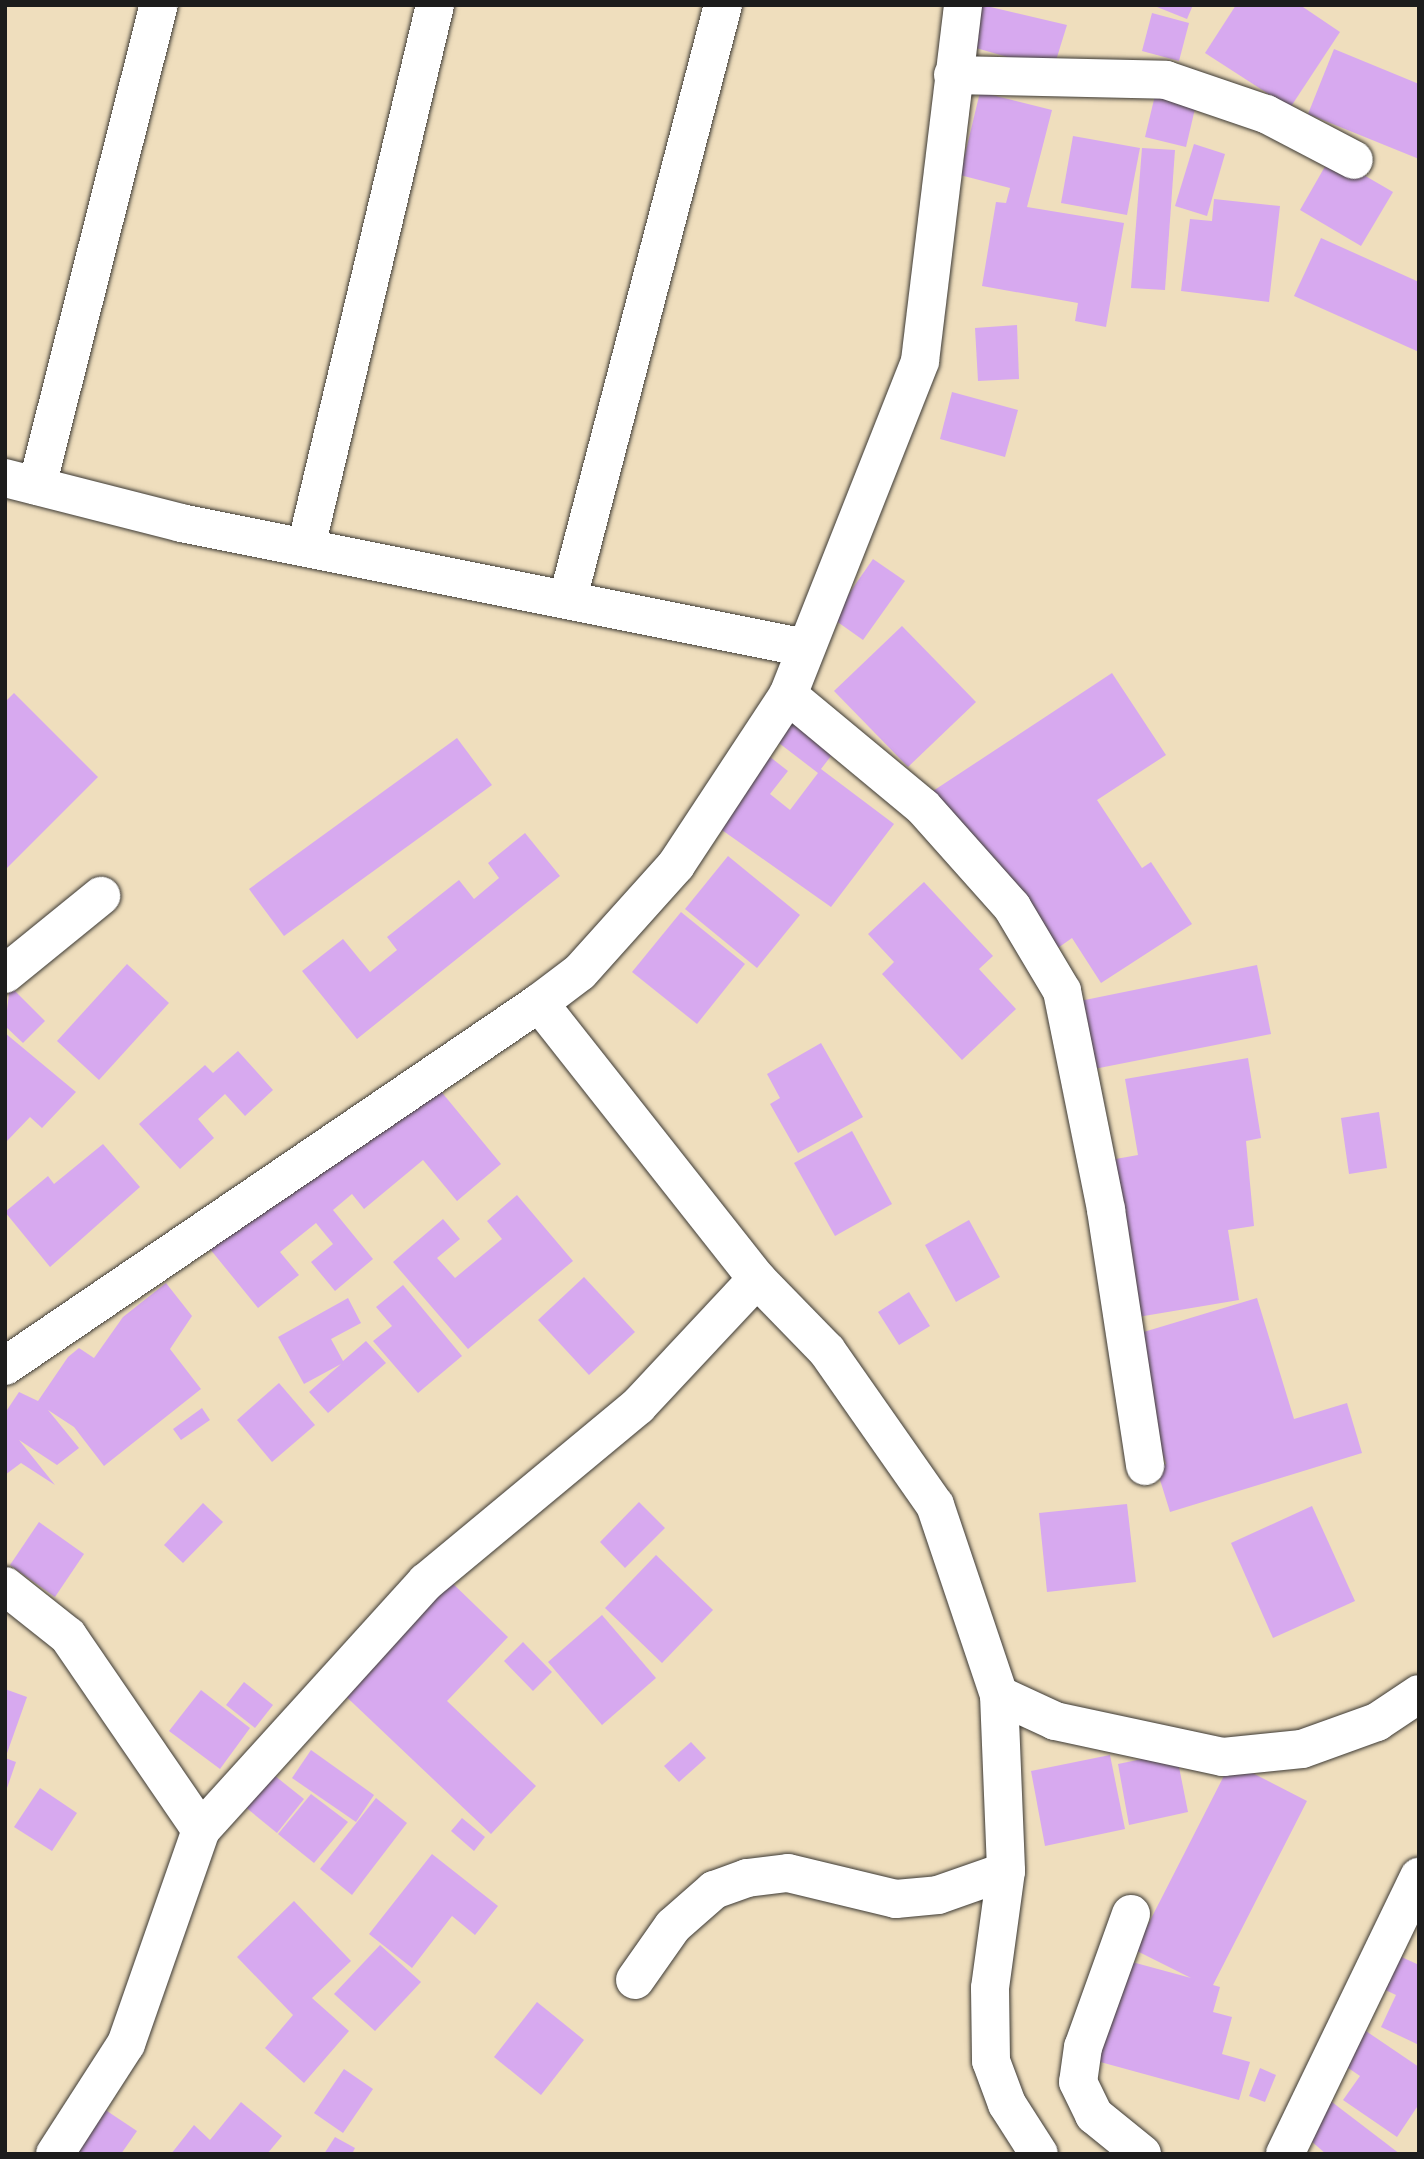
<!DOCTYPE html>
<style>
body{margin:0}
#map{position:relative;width:1424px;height:2159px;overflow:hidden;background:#efdebd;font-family:Vollkorn,serif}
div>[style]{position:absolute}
.building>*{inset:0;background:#d7a9ef}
.roads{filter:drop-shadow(0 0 2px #3c3934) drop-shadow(0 0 2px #3c3934)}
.minor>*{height:38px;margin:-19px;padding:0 19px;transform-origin:19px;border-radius:19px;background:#fff}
.tertiary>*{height:38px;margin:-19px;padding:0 19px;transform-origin:19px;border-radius:19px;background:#fff}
span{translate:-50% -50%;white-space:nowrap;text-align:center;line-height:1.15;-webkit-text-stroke:6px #fbf7ec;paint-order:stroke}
.frame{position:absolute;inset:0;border:7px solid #1c1c1c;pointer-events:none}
</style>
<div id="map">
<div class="building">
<i style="clip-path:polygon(982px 5px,1067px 25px,1053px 70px,969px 46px)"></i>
<i style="clip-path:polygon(1152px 5px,1193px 5px,1187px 19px)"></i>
<i style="clip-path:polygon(1236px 5px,1300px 5px,1340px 32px,1290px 108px,1205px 53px)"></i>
<i style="clip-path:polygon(1152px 13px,1189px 23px,1179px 61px,1142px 51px)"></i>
<i style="clip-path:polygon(1334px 49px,1419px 84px,1419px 159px,1308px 114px)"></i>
<i style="clip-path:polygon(1157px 87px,1198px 96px,1186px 147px,1145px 137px)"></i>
<i style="clip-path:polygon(980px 92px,1052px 110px,1027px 207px,1124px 223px,1106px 327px,1075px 321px,1078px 303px,982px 286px,996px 202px,1006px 203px,1010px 188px,960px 175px)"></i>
<i style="clip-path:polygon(1073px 136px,1140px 148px,1127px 215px,1061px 203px)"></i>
<i style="clip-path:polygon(1194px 144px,1225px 154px,1207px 216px,1175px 206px)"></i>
<i style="clip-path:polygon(1142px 148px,1175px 150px,1165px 290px,1131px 288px)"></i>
<i style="clip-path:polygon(1331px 156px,1393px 192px,1361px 246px,1300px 210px)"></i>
<i style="clip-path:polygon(1214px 199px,1280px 206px,1269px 302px,1181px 291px,1190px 219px,1212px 221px)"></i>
<i style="clip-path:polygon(1321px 238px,1419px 282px,1419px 352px,1294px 296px)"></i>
<i style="clip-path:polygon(1017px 325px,1019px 379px,978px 381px,975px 328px)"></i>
<i style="clip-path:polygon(952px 392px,1018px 410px,1005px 457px,940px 439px)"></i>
<i style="clip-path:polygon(873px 559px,905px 581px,863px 640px,832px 618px)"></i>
<i style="clip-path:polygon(902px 626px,976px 702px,908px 767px,834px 691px)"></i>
<i style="clip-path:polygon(1112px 673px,1166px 755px,1097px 800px,1142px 868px,1151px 862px,1192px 924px,1101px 983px,1072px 938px,1055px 950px,995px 858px,983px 867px,933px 791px)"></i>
<i style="clip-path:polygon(14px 693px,98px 777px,5px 870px,5px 702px)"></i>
<i style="clip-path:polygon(798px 710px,841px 743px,821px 769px,894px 824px,831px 907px,712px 823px,765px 753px,788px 771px,770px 794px,790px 810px,818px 773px,775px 740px)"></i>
<i style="clip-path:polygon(457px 738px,492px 785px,284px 936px,249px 889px)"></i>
<i style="clip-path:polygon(525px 833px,560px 876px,357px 1039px,302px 971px,343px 939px,370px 972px,397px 950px,387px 937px,459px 880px,474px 899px,499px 878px,488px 863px)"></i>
<i style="clip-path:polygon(728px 856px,800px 915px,757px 968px,685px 909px)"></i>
<i style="clip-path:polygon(924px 882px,993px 956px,979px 969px,1016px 1009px,962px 1060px,882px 974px,894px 962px,868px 934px)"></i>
<i style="clip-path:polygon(681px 912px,745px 964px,697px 1024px,632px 972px)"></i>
<i style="clip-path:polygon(127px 964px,169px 1003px,99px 1080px,57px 1041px)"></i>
<i style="clip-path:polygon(1257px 965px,1271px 1034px,1084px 1071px,1070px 1003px)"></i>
<i style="clip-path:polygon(10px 986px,45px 1021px,23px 1043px,5px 1026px)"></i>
<i style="clip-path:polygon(5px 1033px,76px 1092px,42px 1128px,30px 1117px,7px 1141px)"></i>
<i style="clip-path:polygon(821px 1043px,863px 1117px,798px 1153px,770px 1104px,780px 1098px,767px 1074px)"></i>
<i style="clip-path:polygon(238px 1051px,273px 1090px,245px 1116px,225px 1094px,198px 1119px,214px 1138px,180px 1169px,139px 1124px,205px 1065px,213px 1073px)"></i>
<i style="clip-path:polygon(1248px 1058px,1261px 1138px,1246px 1141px,1254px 1226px,1228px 1230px,1239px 1300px,1132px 1318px,1110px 1160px,1138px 1155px,1125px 1079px)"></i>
<i style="clip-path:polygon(430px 1078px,501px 1164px,457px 1201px,423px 1160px,364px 1209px,352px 1194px,333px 1210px,373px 1259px,335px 1291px,311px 1262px,333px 1244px,316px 1223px,280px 1252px,299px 1275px,258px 1308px,210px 1249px)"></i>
<i style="clip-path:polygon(1379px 1112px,1387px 1168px,1349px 1174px,1341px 1118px)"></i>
<i style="clip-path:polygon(852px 1131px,892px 1204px,835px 1236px,794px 1163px)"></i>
<i style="clip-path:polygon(103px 1144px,140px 1187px,50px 1267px,5px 1212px,48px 1176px,54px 1184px)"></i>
<i style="clip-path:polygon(517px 1195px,573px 1261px,468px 1349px,393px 1262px,443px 1219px,460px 1239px,437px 1258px,455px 1278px,502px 1239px,487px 1221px)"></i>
<i style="clip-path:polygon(969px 1220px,1000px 1277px,956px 1302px,925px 1245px)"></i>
<i style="clip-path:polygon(584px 1277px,635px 1332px,589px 1375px,538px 1320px)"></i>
<i style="clip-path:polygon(166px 1283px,192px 1316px,170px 1349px,201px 1389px,104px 1466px,74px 1427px,48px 1410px,79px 1448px,57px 1465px,19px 1440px,55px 1485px,21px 1463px,5px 1475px,5px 1413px,19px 1392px,38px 1401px,68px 1357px,79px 1348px,94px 1358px,123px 1317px)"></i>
<i style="clip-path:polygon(403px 1285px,462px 1356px,418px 1393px,373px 1341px,392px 1326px,376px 1307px)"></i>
<i style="clip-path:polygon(909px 1292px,930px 1326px,899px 1345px,878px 1312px)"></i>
<i style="clip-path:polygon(348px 1298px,361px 1323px,331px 1339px,343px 1361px,366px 1341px,386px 1363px,328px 1413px,309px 1392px,341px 1364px,304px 1384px,278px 1337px)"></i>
<i style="clip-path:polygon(1257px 1298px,1294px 1419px,1347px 1403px,1362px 1453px,1170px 1512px,1156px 1467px,1166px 1464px,1127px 1337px)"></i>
<i style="clip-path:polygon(279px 1383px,315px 1425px,272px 1462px,237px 1420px)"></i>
<i style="clip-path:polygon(202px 1408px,210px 1420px,181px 1440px,173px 1429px)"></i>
<i style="clip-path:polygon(639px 1502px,665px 1528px,625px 1568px,600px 1542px)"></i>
<i style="clip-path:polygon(203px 1503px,223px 1522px,183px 1563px,164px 1545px)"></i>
<i style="clip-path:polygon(1127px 1504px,1136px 1582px,1047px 1592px,1039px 1513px)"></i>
<i style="clip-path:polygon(1312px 1506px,1355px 1601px,1273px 1638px,1231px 1543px)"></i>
<i style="clip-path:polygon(39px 1522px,84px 1554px,55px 1597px,10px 1565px)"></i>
<i style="clip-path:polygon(656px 1555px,713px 1610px,662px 1663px,605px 1608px)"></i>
<i style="clip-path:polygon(444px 1575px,508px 1637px,447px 1701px,536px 1786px,491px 1834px,336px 1687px)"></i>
<i style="clip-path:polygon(602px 1615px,656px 1678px,602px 1725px,548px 1662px)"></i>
<i style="clip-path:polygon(523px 1642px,552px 1672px,533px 1691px,504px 1661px)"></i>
<i style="clip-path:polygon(244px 1682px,273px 1705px,255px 1728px,226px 1705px)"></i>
<i style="clip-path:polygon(5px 1689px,27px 1697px,6px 1756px,5px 1756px)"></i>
<i style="clip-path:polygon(201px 1690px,250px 1728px,220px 1769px,169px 1731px)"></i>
<i style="clip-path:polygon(691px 1742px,706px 1758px,679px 1782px,664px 1766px)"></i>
<i style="clip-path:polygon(311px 1750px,374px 1795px,356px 1822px,292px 1778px)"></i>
<i style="clip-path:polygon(1176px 1752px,1188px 1812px,1129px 1825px,1118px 1764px)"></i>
<i style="clip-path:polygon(1110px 1755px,1125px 1829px,1045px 1846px,1031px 1771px)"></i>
<i style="clip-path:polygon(5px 1758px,16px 1762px,6px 1791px,5px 1791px)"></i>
<i style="clip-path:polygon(1231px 1762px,1307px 1801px,1213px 1985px,1220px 1987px,1213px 2012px,1232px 2017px,1222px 2054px,1250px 2062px,1239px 2100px,1093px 2060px,1121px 1959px,1191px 1978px,1135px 1950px)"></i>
<i style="clip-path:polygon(265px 1768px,304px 1799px,277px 1833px,238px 1801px)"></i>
<i style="clip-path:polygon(40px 1788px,77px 1813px,52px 1851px,14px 1827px)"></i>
<i style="clip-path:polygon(311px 1794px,348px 1822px,314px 1863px,278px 1834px)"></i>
<i style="clip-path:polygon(376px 1798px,407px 1823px,352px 1895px,320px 1869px)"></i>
<i style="clip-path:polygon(462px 1818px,485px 1837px,474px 1851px,451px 1831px)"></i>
<i style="clip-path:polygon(432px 1854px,498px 1906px,475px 1935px,452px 1916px,412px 1968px,369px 1934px)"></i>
<i style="clip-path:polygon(294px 1901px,351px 1961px,312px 1998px,349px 2031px,304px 2083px,265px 2048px,293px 2015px,237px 1957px)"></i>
<i style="clip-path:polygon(380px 1945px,421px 1982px,375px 2031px,334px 1994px)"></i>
<i style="clip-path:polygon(1393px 1953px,1419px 1965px,1419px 2045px,1381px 2027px,1396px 1995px,1377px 1986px)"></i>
<i style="clip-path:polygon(537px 2002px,584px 2040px,541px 2095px,494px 2057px)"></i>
<i style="clip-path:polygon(1360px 2027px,1419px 2067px,1419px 2104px,1397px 2137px,1343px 2100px,1360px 2076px,1338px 2061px)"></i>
<i style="clip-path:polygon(1260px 2068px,1276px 2075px,1265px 2102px,1249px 2096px)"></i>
<i style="clip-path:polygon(344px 2069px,373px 2089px,343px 2133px,314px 2113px)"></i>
<i style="clip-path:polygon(1328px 2099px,1400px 2154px,1326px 2154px,1302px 2133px)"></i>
<i style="clip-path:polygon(241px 2102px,282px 2136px,267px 2154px,171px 2154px,194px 2125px,210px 2140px)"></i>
<i style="clip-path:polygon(101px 2107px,137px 2131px,121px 2154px,69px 2154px)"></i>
<i style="clip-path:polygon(335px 2137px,355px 2148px,352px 2154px,324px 2154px)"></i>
</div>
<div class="roads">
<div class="minor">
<i style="left:953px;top:75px;width:213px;rotate:1.3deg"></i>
<i style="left:1166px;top:80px;width:106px;rotate:18.8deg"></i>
<i style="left:1266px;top:114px;width:99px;rotate:27.6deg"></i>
<i style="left:5px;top:478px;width:182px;rotate:14.3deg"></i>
<i style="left:181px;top:523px;width:637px;rotate:11.31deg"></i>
<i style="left:37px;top:486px;width:496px;rotate:-75.8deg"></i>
<i style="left:306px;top:547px;width:557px;rotate:-76.61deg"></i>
<i style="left:568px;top:598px;width:613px;rotate:-75.35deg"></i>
<i style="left:788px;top:695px;width:175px;rotate:39.7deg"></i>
<i style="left:923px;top:807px;width:134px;rotate:48.3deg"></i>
<i style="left:1012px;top:907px;width:98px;rotate:59.2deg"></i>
<i style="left:1062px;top:991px;width:223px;rotate:78.6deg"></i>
<i style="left:1106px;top:1210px;width:259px;rotate:81.3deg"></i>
<i style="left:5px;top:974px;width:124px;rotate:-39.1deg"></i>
<i style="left:539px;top:1003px;width:352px;rotate:51.7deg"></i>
<i style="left:757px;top:1279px;width:100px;rotate:45.8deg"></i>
<i style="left:827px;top:1351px;width:188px;rotate:55deg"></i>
<i style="left:935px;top:1505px;width:200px;rotate:71.4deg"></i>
<i style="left:999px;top:1695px;width:176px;rotate:87.7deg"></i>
<i style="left:1006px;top:1871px;width:118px;rotate:97.8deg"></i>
<i style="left:990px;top:1988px;width:73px;rotate:89.2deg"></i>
<i style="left:991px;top:2061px;width:46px;rotate:69.6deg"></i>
<i style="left:1007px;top:2104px;width:59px;rotate:57.4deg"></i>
<i style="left:5px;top:1586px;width:80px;rotate:38.4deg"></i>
<i style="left:68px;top:1636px;width:235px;rotate:55.6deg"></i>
<i style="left:999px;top:1695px;width:62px;rotate:24.9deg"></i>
<i style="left:1055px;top:1721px;width:172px;rotate:12.1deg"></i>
<i style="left:1223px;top:1757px;width:79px;rotate:-5.8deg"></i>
<i style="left:1302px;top:1749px;width:80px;rotate:-19.8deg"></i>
<i style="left:1377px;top:1722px;width:50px;rotate:-33.7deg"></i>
<i style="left:1131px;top:1914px;width:141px;rotate:109.8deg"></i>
<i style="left:1083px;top:2047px;width:35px;rotate:98deg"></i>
<i style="left:1078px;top:2082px;width:37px;rotate:64deg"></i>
<i style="left:1094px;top:2115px;width:62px;rotate:39.1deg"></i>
<i style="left:635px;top:1980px;width:66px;rotate:-54.9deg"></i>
<i style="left:673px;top:1926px;width:55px;rotate:-41.3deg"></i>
<i style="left:714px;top:1890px;width:35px;rotate:-20deg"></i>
<i style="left:747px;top:1878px;width:41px;rotate:-7deg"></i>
<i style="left:788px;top:1873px;width:111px;rotate:13.5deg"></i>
<i style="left:896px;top:1899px;width:42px;rotate:-5.4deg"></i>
<i style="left:938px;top:1895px;width:72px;rotate:-19.4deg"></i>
<i style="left:55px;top:2154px;width:131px;rotate:-57.2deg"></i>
<i style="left:126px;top:2044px;width:227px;rotate:-70.7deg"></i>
<i style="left:201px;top:1830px;width:335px;rotate:-47.8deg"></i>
<i style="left:426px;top:1582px;width:276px;rotate:-39.7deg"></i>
<i style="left:638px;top:1406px;width:174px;rotate:-46.9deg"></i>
<i style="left:1285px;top:2154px;width:308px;rotate:-64.2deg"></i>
</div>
<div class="tertiary">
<i style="left:5px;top:1366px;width:646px;rotate:-34.21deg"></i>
<i style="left:539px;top:1003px;width:51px;rotate:-37.1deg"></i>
<i style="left:580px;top:972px;width:144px;rotate:-48.1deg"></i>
<i style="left:676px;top:865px;width:204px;rotate:-56.6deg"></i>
<i style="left:788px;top:695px;width:359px;rotate:-68.4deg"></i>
<i style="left:920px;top:361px;width:359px;rotate:-83.1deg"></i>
</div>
</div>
<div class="frame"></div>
</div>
